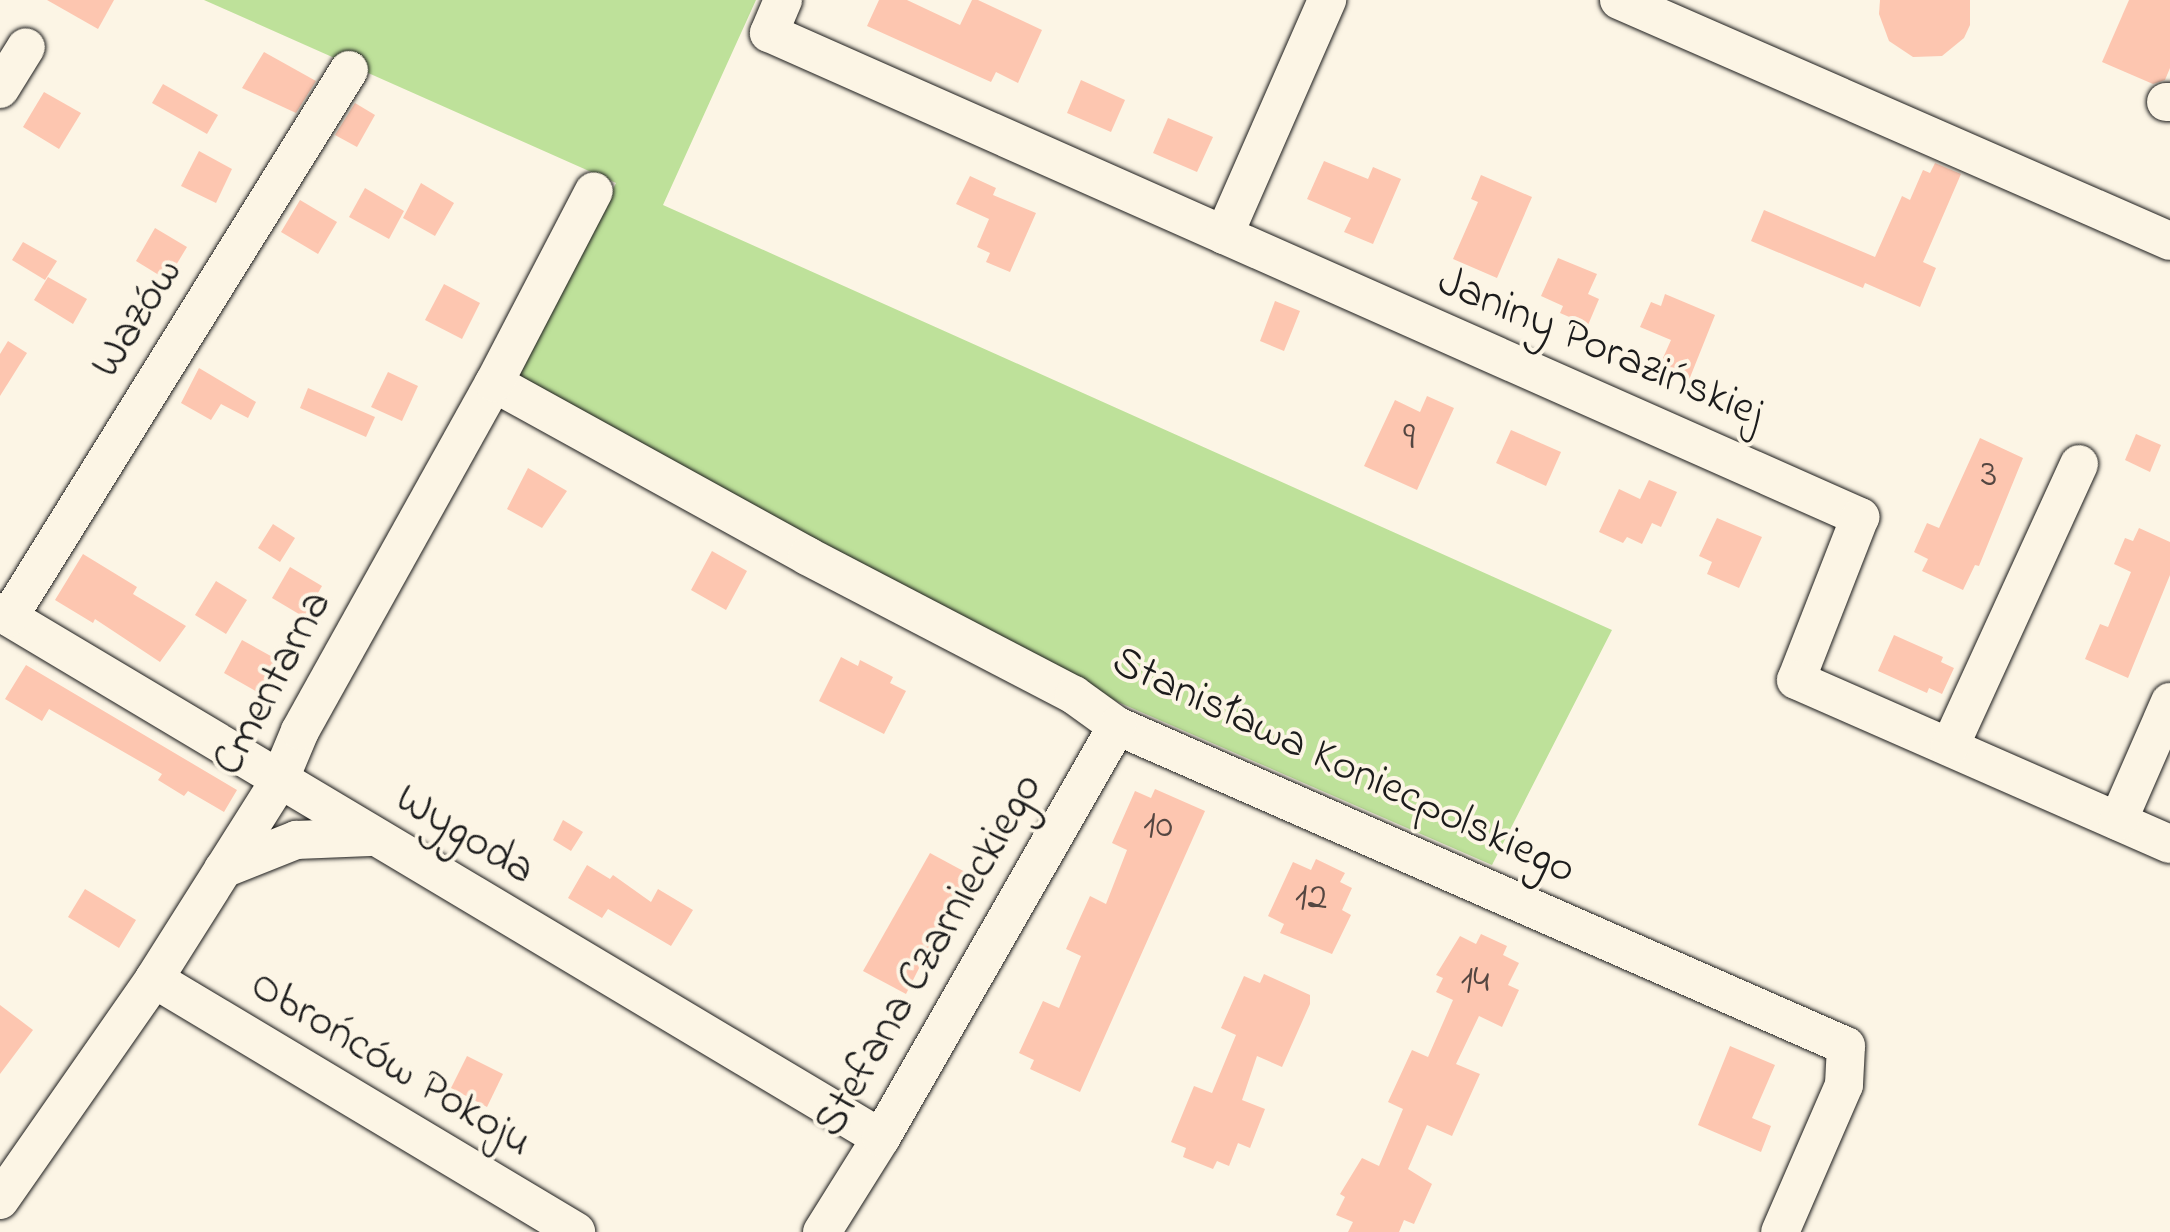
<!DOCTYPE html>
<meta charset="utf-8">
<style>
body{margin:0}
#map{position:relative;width:2170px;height:1232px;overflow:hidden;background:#fcf5e5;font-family:"Indie Flower",sans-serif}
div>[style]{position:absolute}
.green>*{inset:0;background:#bee19a}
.building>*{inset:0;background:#fdc6b0}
.roads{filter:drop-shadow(0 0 2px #1c1c1c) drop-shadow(0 0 2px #1c1c1c)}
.minor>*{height:38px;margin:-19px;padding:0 19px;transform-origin:19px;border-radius:19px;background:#fcf5e5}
span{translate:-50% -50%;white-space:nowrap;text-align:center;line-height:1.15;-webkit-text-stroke:8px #fcf5e5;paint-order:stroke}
.number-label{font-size:40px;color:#544641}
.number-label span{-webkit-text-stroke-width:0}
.street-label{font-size:45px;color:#1c1c1c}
</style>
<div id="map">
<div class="green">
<i style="clip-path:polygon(204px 0,756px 0,663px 205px,1612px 630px,1492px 865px,1118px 702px,518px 379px,616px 183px)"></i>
</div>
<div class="building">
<i style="clip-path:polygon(47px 0,114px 0,98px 29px)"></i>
<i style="clip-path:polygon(879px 0,907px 0,960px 25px,972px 0,978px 0,1042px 30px,1018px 83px,996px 72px,991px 82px,867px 26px)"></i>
<i style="clip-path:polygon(1880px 0,1970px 0,1970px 25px,1964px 38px,1942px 56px,1913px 57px,1889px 41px,1879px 14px)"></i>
<i style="clip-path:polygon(2129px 0,2170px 0,2170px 68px,2165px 80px,2153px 84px,2102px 62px)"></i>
<i style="clip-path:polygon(264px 52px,316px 81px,296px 113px,242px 88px)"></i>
<i style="clip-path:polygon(1081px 80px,1125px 100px,1111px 132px,1067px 113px)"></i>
<i style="clip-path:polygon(163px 84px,218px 115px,207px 134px,152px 103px)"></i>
<i style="clip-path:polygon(44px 92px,81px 113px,59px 149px,23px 127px)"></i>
<i style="clip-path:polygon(355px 103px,375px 115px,357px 147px,335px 135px)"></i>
<i style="clip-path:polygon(1168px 118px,1213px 137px,1197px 172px,1153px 153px)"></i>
<i style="clip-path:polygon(199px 151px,232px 169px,216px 203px,181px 186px)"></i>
<i style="clip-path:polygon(1324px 161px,1368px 179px,1373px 167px,1401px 179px,1373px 244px,1344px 232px,1351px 218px,1307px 199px)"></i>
<i style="clip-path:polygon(1935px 163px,1961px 174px,1923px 262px,1936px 268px,1920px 307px,1865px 283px,1863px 288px,1751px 241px,1764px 210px,1875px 257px,1902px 196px,1910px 200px,1923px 170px,1930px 173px)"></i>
<i style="clip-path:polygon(1481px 175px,1532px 197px,1497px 278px,1453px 259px,1478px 202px,1471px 199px)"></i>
<i style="clip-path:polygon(970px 176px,996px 188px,993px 195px,1036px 213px,1010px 272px,986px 262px,990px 253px,977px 247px,989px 219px,956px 204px)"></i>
<i style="clip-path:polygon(421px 183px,454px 203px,435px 236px,403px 218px)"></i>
<i style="clip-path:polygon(365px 188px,404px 211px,389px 239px,349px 217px)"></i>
<i style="clip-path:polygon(300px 200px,337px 222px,318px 254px,281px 232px)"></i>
<i style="clip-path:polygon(155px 228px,187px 247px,167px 280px,136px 261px)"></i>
<i style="clip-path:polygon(23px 242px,57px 261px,45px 280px,12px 260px)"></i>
<i style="clip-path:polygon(1558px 258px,1597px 274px,1588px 294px,1599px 299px,1588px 325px,1560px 313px,1563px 306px,1541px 296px)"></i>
<i style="clip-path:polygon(48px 277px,87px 299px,73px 324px,34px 300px)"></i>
<i style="clip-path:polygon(444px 284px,480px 303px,462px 339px,425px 320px)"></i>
<i style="clip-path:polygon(1665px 294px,1715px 315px,1689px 380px,1659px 367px,1671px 340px,1640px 327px,1651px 302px,1661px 306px)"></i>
<i style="clip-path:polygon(1275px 301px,1300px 311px,1284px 351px,1260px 341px)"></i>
<i style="clip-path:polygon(8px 341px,27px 353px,0 396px,0 354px)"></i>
<i style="clip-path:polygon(199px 368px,256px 402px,248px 418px,221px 404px,211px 420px,181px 403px)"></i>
<i style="clip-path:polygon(388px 372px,418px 386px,402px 421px,371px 407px)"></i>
<i style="clip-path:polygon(308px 388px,375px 417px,366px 437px,300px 408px)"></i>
<i style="clip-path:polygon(1427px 396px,1454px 408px,1417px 490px,1364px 466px,1395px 400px,1420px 412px)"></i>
<i style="clip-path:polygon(1511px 430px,1561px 452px,1546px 486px,1496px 463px)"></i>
<i style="clip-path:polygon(2136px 434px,2161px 445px,2150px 472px,2125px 460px)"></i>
<i style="clip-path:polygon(1980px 438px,2023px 458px,1979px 566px,1975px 565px,1963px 590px,1922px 571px,1928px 559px,1914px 552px,1927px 523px,1939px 528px)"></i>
<i style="clip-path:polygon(528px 468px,567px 491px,542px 528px,507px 509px)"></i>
<i style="clip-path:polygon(1649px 480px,1677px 492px,1661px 527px,1652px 523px,1642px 544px,1627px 537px,1623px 543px,1599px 532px,1619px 489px,1640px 499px)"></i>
<i style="clip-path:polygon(1717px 518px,1762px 537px,1739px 588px,1707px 574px,1712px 562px,1699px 556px)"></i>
<i style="clip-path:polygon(273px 524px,295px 538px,280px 562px,258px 548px)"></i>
<i style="clip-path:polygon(2139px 528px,2170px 542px,2170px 575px,2128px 678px,2085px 659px,2100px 624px,2108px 627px,2131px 572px,2114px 564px,2125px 538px,2133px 541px)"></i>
<i style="clip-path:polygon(712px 551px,747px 571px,726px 610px,691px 590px)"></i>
<i style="clip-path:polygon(83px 554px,137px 587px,133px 594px,186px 626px,160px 662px,95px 619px,93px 623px,55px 600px)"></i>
<i style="clip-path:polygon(290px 567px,322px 586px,304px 617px,272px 598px)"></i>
<i style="clip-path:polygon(216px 581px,247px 600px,226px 634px,195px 615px)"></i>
<i style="clip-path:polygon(1894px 635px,1943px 657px,1941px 662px,1954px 668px,1942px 694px,1929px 688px,1927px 693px,1878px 671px)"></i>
<i style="clip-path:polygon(242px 640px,278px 660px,259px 693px,224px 673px)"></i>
<i style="clip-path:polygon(841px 657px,858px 666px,860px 660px,893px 677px,890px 683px,906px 691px,884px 734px,819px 701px)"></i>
<i style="clip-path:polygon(26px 665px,237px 790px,224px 812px,188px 791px,184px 796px,158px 780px,162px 774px,49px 709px,42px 721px,5px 699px)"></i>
<i style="clip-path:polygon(1155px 789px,1205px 811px,1080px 1092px,1030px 1069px,1034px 1060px,1019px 1053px,1043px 1001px,1059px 1008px,1081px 956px,1066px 949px,1090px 896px,1106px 904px,1127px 850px,1112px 843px,1135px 791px,1151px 798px)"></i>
<i style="clip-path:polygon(563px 820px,583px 832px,571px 851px,553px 840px)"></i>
<i style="clip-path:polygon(930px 853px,967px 873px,906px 994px,863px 971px)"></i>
<i style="clip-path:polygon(1316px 859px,1345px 873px,1340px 882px,1352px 888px,1342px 910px,1351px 915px,1332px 954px,1280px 933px,1284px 924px,1268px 916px,1293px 862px,1311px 870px)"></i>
<i style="clip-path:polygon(587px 865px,610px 879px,613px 875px,651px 902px,658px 889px,693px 910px,671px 946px,608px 909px,602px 918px,568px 898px)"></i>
<i style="clip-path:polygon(85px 889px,136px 920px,119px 948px,68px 917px)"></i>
<i style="clip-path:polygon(1481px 934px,1507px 946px,1503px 955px,1519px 963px,1508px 985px,1519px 990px,1502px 1027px,1479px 1016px,1456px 1064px,1480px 1074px,1452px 1136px,1427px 1125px,1408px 1169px,1432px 1184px,1414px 1224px,1404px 1220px,1399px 1232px,1348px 1232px,1353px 1222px,1336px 1215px,1345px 1197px,1340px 1194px,1362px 1158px,1379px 1166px,1403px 1109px,1388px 1102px,1412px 1050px,1428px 1057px,1453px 1000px,1436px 992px,1443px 978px,1436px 975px,1460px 936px,1476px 944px)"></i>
<i style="clip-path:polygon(1264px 974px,1310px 995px,1310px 1004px,1282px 1067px,1257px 1056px,1242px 1100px,1265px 1109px,1250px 1148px,1238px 1143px,1229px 1166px,1217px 1161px,1213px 1169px,1183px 1157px,1186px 1148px,1171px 1142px,1194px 1086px,1212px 1093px,1236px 1035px,1221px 1028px,1244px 976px,1260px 983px)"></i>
<i style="clip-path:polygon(0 1005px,33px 1030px,0 1074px)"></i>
<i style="clip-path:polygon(1730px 1046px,1775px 1065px,1752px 1118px,1771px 1126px,1761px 1152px,1698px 1125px)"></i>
<i style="clip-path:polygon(467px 1056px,503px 1074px,487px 1107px,451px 1088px)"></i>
</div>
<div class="roads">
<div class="minor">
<i style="left:783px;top:0;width:36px;rotate:113deg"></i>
<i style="left:769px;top:33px;width:1194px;rotate:23.92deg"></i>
<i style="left:1860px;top:517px;width:175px;rotate:111.4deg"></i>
<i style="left:1796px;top:680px;width:408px;rotate:23.7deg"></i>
<i style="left:1619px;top:0;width:601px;rotate:23.62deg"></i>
<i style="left:0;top:89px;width:49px;rotate:-58.2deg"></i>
<i style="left:2166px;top:102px;width:4px"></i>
<i style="left:1224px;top:235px;width:257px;rotate:-66.3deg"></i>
<i style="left:494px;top:383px;width:358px;rotate:28.9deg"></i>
<i style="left:807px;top:556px;width:301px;rotate:27.5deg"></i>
<i style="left:1074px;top:695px;width:53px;rotate:35.8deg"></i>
<i style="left:1117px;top:726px;width:796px;rotate:23.7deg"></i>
<i style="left:1846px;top:1046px;width:39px;rotate:93deg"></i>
<i style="left:1844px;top:1085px;width:160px;rotate:113.5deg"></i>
<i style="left:0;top:612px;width:1026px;rotate:30.84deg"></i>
<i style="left:9px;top:617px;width:644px;rotate:-58.14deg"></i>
<i style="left:1950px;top:746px;width:310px;rotate:-65.4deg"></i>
<i style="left:2118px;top:821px;width:130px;rotate:-66.4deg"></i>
<i style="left:223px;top:869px;width:79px;rotate:-21.7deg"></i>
<i style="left:296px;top:840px;width:74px;rotate:-2.3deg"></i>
<i style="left:154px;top:979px;width:492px;rotate:30.9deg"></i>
<i style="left:0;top:1200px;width:269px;rotate:-55.1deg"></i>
<i style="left:154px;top:979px;width:234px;rotate:-57.7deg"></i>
<i style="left:279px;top:781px;width:54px;rotate:-67.2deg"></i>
<i style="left:300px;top:731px;width:398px;rotate:-60.9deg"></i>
<i style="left:494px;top:383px;width:216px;rotate:-62.5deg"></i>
<i style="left:822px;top:1232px;width:111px;rotate:-57.9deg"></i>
<i style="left:881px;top:1138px;width:475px;rotate:-60.2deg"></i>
</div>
</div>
<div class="number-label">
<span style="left:1409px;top:439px">9</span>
<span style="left:1989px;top:476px">3</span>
<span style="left:1158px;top:827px">10</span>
<span style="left:1311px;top:899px">12</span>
<span style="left:1475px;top:982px">14</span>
</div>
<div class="street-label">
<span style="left:138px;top:319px;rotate:-58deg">Wazów</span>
<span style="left:1600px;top:349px;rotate:23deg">Janiny Porazińskiej</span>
<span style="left:274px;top:684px;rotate:-62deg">Cmentarna</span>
<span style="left:1343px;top:767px;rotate:25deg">Stanisława Koniecpolskiego</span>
<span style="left:464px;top:836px;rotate:31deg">Wygoda</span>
<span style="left:930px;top:956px;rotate:-60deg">Stefana Czarnieckiego</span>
<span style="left:390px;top:1065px;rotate:31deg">Obrońców Pokoju</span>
</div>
</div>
